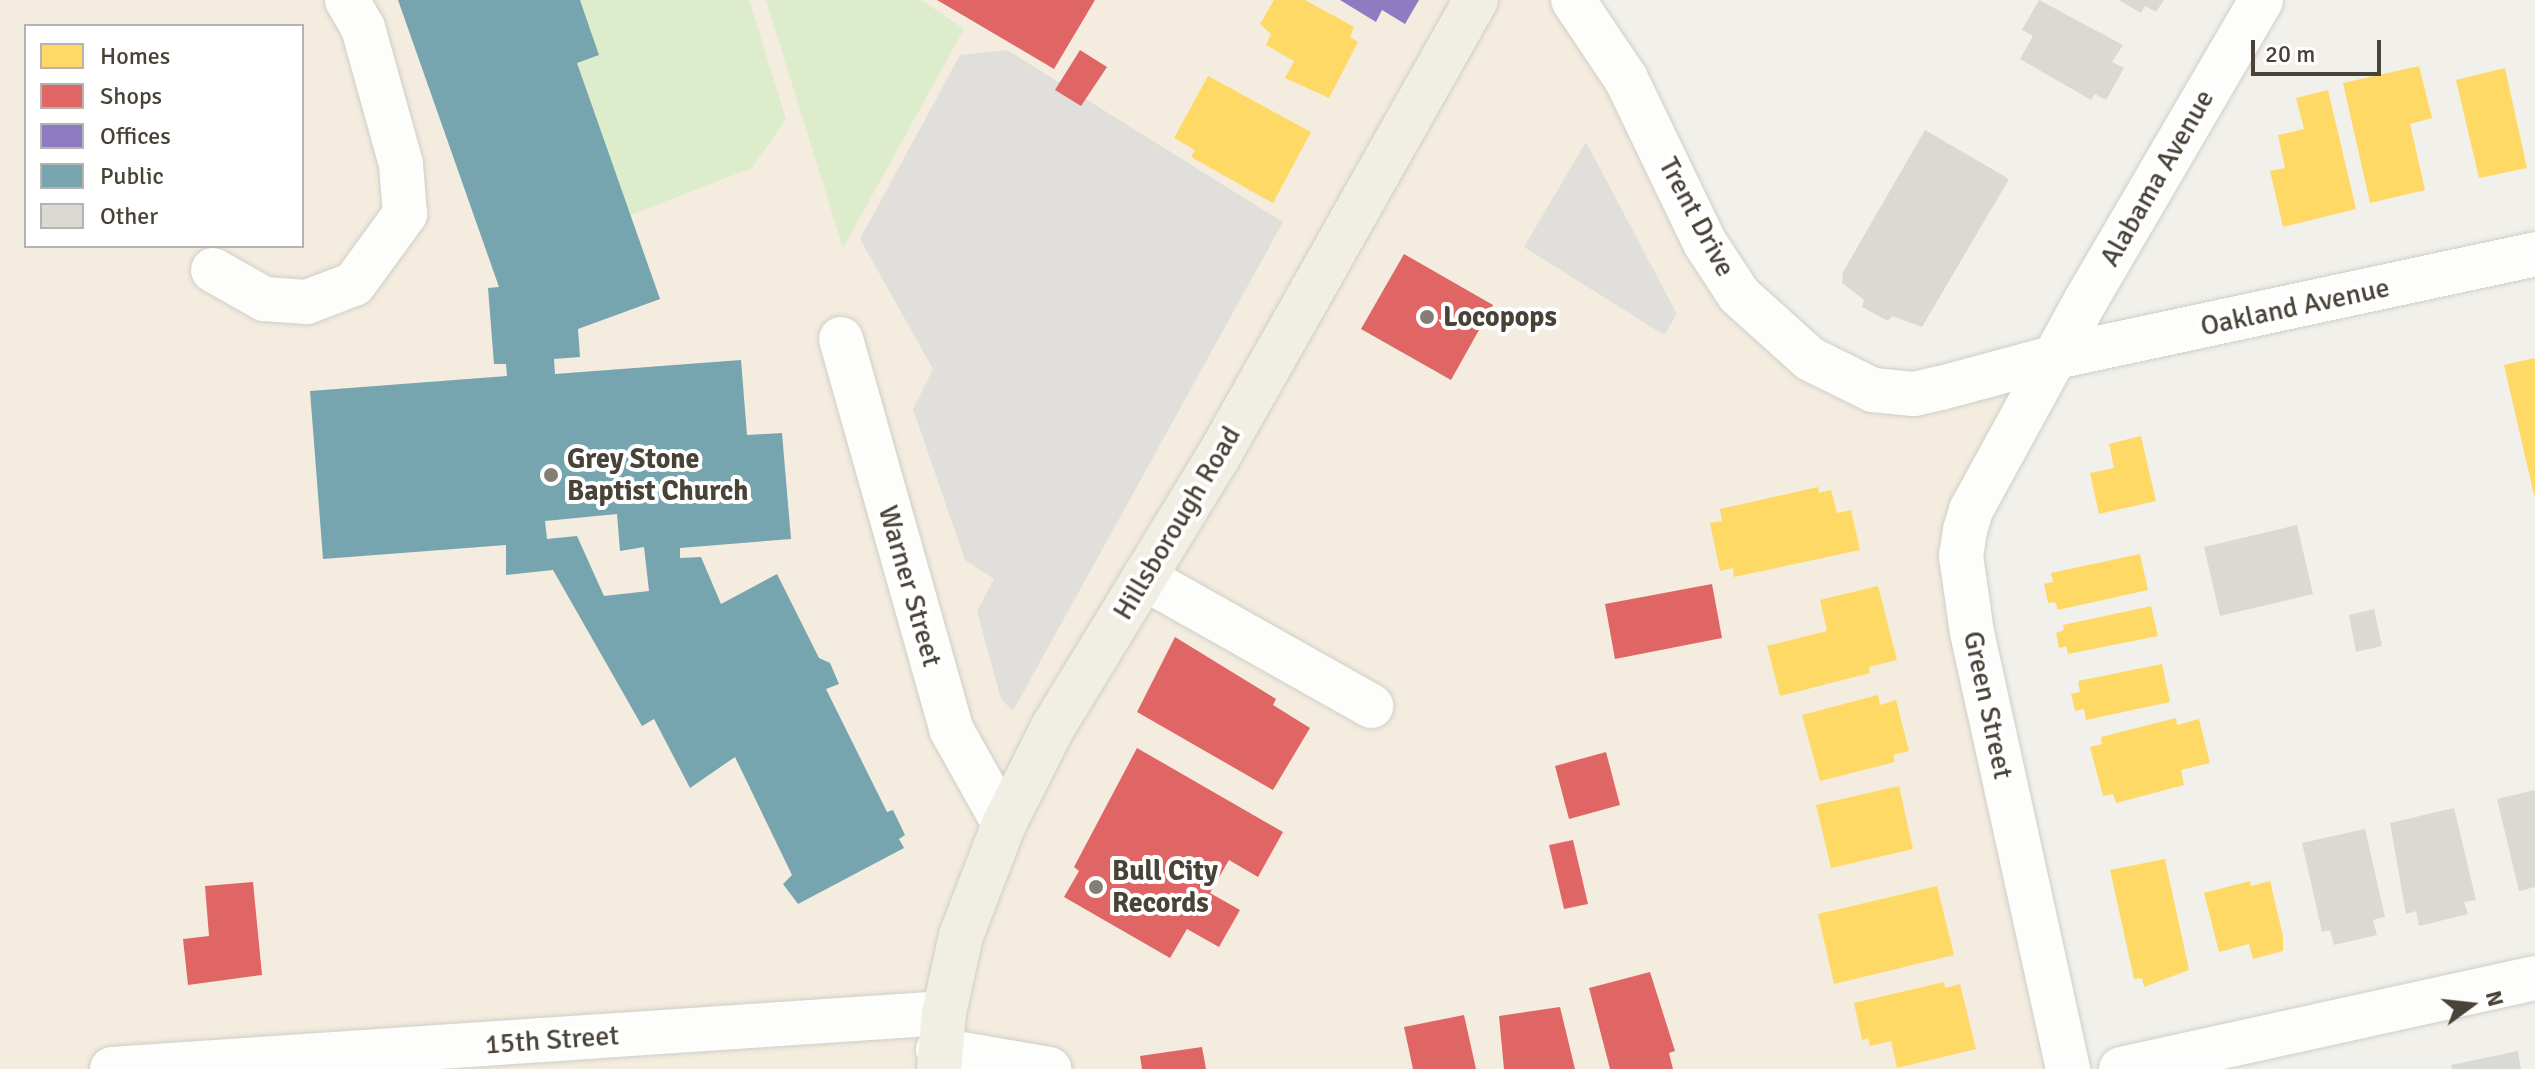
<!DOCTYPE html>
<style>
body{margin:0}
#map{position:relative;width:2535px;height:1069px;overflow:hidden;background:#f1f0eb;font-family:Signika,sans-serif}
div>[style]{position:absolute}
.commercial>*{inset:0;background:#f4ecde}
.green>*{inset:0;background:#ddeccb}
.parking>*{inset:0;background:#e0dfdb}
.homes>*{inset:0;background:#ffd966}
.shops>*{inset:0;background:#e06666}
.offices>*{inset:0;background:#8e7cc3}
.public>*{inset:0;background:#76a5af}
.building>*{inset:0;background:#dbd9d3}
.roads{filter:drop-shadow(0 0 2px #cfcec8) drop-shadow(0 0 2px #cfcec8)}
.minor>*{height:44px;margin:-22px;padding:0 22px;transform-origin:22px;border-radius:22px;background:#fdfdfc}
.major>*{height:44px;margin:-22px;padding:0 22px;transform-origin:22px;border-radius:22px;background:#f1eee4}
.dots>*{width:22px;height:22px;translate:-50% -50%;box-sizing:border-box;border:4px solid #fff;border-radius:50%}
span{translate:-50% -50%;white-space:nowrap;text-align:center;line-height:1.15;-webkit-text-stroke:8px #fff;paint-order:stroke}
.street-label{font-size:28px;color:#484237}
.poi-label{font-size:28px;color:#484237;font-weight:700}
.left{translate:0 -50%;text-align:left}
.legend{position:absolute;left:24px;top:24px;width:280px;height:224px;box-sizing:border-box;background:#fff;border:2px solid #b6b3af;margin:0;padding:10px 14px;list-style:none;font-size:24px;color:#484237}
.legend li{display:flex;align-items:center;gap:16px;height:40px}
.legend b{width:40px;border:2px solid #b6b3af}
.north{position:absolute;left:2431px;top:965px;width:80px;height:80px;-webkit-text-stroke:6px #fff;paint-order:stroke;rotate:75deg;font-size:22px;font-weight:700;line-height:32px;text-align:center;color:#484237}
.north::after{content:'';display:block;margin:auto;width:28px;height:36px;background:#484237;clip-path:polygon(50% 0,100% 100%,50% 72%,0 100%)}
.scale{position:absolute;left:2251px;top:40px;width:130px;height:36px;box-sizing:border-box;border:4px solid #484237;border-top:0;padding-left:10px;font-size:24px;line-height:28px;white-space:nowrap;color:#484237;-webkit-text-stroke:6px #fff;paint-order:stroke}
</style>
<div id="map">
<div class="commercial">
<i style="clip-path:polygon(evenodd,0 0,1559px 0,1680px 206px,1822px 374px,2042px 376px,1960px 530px,2076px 1069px,0 1069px,0 0,26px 26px,302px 26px,302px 246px,26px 246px,26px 26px)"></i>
</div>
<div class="green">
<i style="clip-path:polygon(580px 0,749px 0,786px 119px,752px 168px,630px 215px,577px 63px,599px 54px)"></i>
<i style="clip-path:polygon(766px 0,921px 0,964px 29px,843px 248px)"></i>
</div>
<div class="parking">
<i style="clip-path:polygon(1007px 50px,1283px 222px,1013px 711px,1001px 699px,977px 611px,994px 579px,965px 560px,913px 409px,933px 369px,860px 239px,960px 55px)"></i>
<i style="clip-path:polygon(1586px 142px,1677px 314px,1664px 335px,1524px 247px)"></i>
</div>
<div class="homes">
<i style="clip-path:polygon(1274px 0,1305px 0,1354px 27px,1350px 37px,1358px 42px,1329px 98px,1285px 78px,1294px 61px,1266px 45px,1271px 34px,1260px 24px)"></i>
<i style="clip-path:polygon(2419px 66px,2432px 118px,2410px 124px,2425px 190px,2370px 203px,2343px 83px)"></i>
<i style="clip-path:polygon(2505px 68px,2527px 168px,2479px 178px,2456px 80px)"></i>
<i style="clip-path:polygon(1208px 76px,1311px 132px,1273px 203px,1191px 157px,1195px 150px,1174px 138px)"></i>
<i style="clip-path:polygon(2328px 90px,2356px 209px,2283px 227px,2270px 171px,2285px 168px,2278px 135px,2304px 129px,2296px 98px)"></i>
<i style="clip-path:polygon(2535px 358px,2535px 495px,2534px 495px,2504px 365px)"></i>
<i style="clip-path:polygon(2141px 436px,2156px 501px,2099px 514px,2090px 473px,2114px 468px,2109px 444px)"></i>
<i style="clip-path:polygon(1818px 487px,1819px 493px,1831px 490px,1837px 513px,1851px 510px,1860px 550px,1734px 577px,1733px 568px,1720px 571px,1710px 523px,1722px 521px,1720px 509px)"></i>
<i style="clip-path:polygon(2140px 554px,2148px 590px,2058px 610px,2055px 602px,2048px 603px,2044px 584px,2053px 582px,2051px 573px)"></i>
<i style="clip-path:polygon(1878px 586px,1897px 660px,1869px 667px,1870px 673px,1780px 696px,1767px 646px,1827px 631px,1820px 600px)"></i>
<i style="clip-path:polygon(2151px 606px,2158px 636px,2068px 654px,2066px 646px,2059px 648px,2056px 633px,2064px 630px,2063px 625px)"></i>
<i style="clip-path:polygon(2162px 664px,2170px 702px,2086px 720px,2084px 709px,2075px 711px,2071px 694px,2080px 692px,2078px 681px)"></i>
<i style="clip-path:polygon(1878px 695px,1880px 705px,1896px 700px,1909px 751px,1893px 755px,1895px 762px,1820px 781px,1802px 715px)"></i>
<i style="clip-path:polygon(2176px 718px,2177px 725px,2199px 719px,2210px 763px,2181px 770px,2184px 785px,2116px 803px,2113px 794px,2103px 796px,2090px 747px,2102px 744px,2101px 737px)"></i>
<i style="clip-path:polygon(1899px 786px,1913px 849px,1831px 868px,1816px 805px)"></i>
<i style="clip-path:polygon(2165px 859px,2189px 970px,2144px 987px,2142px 978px,2134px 979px,2110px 870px)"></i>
<i style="clip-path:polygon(2250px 881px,2251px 886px,2270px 881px,2283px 936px,2283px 951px,2253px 959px,2249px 944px,2219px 952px,2204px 893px)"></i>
<i style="clip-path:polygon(1937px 886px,1954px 955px,1834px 984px,1818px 914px)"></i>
<i style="clip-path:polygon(1944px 982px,1945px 988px,1960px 984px,1976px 1049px,1897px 1068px,1891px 1041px,1870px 1046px,1868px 1038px,1862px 1040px,1854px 1003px)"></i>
</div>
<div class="shops">
<i style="clip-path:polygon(937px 0,1095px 0,1054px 69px)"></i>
<i style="clip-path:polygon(1080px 50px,1107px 67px,1081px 106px,1055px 90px)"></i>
<i style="clip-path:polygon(1404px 254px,1493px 305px,1451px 380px,1361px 329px)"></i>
<i style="clip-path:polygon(1712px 584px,1722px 638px,1615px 659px,1605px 604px)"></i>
<i style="clip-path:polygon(1175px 637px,1276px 699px,1273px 705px,1310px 728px,1273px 790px,1137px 712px)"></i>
<i style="clip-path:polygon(1137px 748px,1283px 832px,1258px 877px,1229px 860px,1210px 893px,1240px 910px,1219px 947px,1187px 929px,1170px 958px,1064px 897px,1079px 871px,1074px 867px)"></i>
<i style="clip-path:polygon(1606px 752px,1620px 805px,1569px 819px,1555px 766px)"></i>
<i style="clip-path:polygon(1573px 840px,1588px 904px,1564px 909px,1549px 845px)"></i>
<i style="clip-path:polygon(253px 882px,262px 975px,188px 985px,183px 939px,209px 936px,205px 886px)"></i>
<i style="clip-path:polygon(1650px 972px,1675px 1051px,1669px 1053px,1673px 1069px,1610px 1069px,1589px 988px)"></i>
<i style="clip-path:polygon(1560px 1007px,1575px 1069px,1504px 1069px,1499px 1016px)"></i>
<i style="clip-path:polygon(1464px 1015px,1476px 1069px,1413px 1069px,1404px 1027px)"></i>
<i style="clip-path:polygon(1202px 1047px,1206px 1069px,1142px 1069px,1140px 1056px)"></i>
</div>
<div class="offices">
<i style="clip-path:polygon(1340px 0,1419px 0,1405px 24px,1382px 10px,1376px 22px)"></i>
</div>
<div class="public">
<i style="clip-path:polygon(evenodd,398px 0,580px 0,599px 55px,577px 63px,660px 299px,578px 329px,580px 357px,554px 359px,555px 374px,741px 360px,747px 435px,782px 433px,791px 539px,680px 548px,680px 558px,701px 557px,721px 604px,777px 574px,819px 658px,830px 663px,839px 684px,826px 689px,887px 812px,893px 810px,905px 835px,899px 839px,904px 848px,798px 904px,783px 884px,792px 875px,735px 757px,690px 788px,654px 719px,642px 726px,553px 570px,506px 575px,506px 545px,323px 559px,310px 391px,507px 376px,506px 364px,494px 364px,488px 288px,499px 287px,398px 0,617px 514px,620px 551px,644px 547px,649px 591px,604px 596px,577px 536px,547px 539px,545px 521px,617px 514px)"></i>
</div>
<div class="building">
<i style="clip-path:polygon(2039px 0,2123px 45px,2112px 62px,2124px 68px,2106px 100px,2095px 94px,2091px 100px,2020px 59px,2033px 36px,2022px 30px)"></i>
<i style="clip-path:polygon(2119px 0,2164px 0,2156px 12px,2145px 6px,2141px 13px)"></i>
<i style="clip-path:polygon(1925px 130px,2009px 179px,1922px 327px,1892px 316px,1888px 321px,1862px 307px,1864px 300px,1842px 283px,1843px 272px)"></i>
<i style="clip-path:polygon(2297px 525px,2313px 594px,2220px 616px,2204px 547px)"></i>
<i style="clip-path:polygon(2374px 609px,2382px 646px,2356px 652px,2349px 615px)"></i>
<i style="clip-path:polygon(2535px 790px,2535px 887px,2519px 891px,2497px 799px)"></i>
<i style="clip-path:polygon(2454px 808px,2476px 900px,2464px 902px,2468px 914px,2419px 926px,2416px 911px,2406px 914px,2390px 823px)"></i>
<i style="clip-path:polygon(2365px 829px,2385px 917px,2373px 920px,2377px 935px,2334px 945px,2330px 930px,2322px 932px,2302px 843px)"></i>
<i style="clip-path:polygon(2518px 1051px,2521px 1069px,2452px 1069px,2451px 1065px)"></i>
</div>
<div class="roads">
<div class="minor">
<i style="left:1573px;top:0;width:95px;rotate:56.1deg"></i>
<i style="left:1626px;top:79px;width:182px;rotate:64.3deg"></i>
<i style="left:1705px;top:243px;width:62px;rotate:56.8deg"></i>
<i style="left:1739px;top:295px;width:96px;rotate:42deg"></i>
<i style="left:1810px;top:359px;width:70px;rotate:26.2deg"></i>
<i style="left:1873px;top:390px;width:41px;rotate:5.6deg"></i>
<i style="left:1914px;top:394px;width:28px;rotate:-13deg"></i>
<i style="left:1941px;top:388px;width:119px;rotate:-15.1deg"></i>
<i style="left:2056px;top:357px;width:490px;rotate:-12.1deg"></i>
<i style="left:213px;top:270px;width:59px;rotate:29.6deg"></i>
<i style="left:264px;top:299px;width:43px;rotate:4deg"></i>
<i style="left:307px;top:302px;width:50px;rotate:-21deg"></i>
<i style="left:354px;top:284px;width:87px;rotate:-53.9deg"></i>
<i style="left:405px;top:214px;width:50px;rotate:-94.6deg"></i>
<i style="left:401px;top:164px;width:141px;rotate:-105.6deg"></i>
<i style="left:363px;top:28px;width:32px;rotate:-120deg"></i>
<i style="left:841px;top:339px;width:405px;rotate:74.2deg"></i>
<i style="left:951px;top:729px;width:109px;rotate:60.8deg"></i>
<i style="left:1144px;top:578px;width:261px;rotate:29.4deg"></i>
<i style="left:938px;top:1050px;width:113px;rotate:9.7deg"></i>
<i style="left:112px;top:1069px;width:834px;rotate:-3.85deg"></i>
<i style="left:2068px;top:1069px;width:446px;rotate:-102.4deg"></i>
<i style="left:1972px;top:633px;width:78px;rotate:-98.1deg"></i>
<i style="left:1961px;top:556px;width:26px;rotate:-81deg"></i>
<i style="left:1965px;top:530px;width:21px;rotate:-73deg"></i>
<i style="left:1971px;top:510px;width:239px;rotate:-61.3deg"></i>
<i style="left:2086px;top:300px;width:347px;rotate:-59.7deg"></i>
<i style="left:2121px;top:1069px;width:424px;rotate:-12.4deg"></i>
</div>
<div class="major">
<i style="left:939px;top:1069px;width:56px;rotate:-84.9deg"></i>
<i style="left:944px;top:1013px;width:79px;rotate:-77.6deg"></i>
<i style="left:961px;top:936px;width:120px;rotate:-69deg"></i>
<i style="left:1004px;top:824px;width:109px;rotate:-63.2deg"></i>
<i style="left:1053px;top:727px;width:316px;rotate:-58.6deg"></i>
<i style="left:1218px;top:457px;width:525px;rotate:-60.55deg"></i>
</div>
</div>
<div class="dots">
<i style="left:1427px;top:317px;background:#837f76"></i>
<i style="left:551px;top:475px;background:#837f76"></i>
<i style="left:1096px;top:887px;background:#837f76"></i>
</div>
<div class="street-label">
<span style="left:2157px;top:178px;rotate:-60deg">Alabama Avenue</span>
<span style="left:1697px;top:217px;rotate:62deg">Trent Drive</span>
<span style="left:2295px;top:307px;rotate:-12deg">Oakland Avenue</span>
<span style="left:1177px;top:523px;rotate:-59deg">Hillsborough Road</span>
<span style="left:910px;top:586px;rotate:74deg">Warner Street</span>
<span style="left:1988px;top:705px;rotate:78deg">Green Street</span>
<span style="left:552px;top:1040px;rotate:-4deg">15th Street</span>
</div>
<div class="poi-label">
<span class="left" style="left:1443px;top:317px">Locopops</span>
<span class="left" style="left:567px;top:475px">Grey Stone<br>Baptist Church</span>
<span class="left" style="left:1112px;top:887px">Bull City<br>Records</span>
</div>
<ul class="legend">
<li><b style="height:22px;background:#ffd966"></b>Homes</li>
<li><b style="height:22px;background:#e06666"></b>Shops</li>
<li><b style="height:22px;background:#8e7cc3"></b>Offices</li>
<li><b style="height:22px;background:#76a5af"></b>Public</li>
<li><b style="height:22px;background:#dbd9d3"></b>Other</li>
</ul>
<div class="north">N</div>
<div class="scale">20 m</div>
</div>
